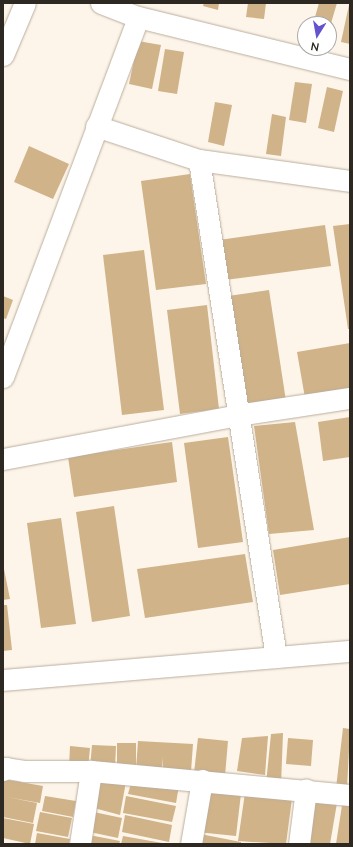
<!DOCTYPE html>
<style>
body{margin:0}
#map{position:relative;width:353px;height:847px;overflow:hidden;background:#fdf5ea;font-family:Mulish,sans-serif}
div>[style]{position:absolute}
.building>*{inset:0;background:#d0b388}
.roads{filter:drop-shadow(0 0 1px #baad9d) drop-shadow(0 0 1px #baad9d)}
.minor>*{height:21px;margin:-10.5px;padding:0 10.5px;transform-origin:10.5px;border-radius:10.5px;background:#fff}
span{translate:-50% -50%;white-space:nowrap;text-align:center;line-height:1.15;-webkit-text-stroke:4px #fff;paint-order:stroke}
.frame{position:absolute;inset:0;border:4px solid #2d2822;pointer-events:none}
.north{position:absolute;left:297px;top:16px;width:40px;height:40px;box-sizing:border-box;background:#fff;border:1px solid #aba9a7;border-radius:50%;rotate:191deg;font-size:11px;font-weight:700;line-height:16px;text-align:center;color:#2d2822}
.north::after{content:'';display:block;margin:auto;width:14px;height:18px;background:#6453cc;clip-path:polygon(50% 0,100% 100%,50% 72%,0 100%)}
</style>
<div id="map">
<div class="building">
<i style="clip-path:polygon(204px 3px,219px 3px,218px 10px,203px 6px)"></i>
<i style="clip-path:polygon(248px 3px,266px 3px,264px 19px,246px 17px)"></i>
<i style="clip-path:polygon(319px 3px,337px 3px,329px 30px,329px 24px,313px 24px)"></i>
<i style="clip-path:polygon(349px 5px,350px 5px,350px 44px,341px 42px)"></i>
<i style="clip-path:polygon(138px 41px,161px 45px,152px 89px,129px 84px)"></i>
<i style="clip-path:polygon(165px 49px,184px 52px,177px 94px,158px 91px)"></i>
<i style="clip-path:polygon(295px 82px,312px 84px,306px 123px,289px 120px)"></i>
<i style="clip-path:polygon(327px 87px,343px 91px,334px 132px,318px 128px)"></i>
<i style="clip-path:polygon(215px 102px,232px 105px,224px 146px,208px 142px)"></i>
<i style="clip-path:polygon(272px 114px,286px 117px,281px 156px,266px 154px)"></i>
<i style="clip-path:polygon(29px 146px,69px 164px,53px 199px,14px 182px)"></i>
<i style="clip-path:polygon(190px 174px,206px 284px,156px 290px,141px 181px)"></i>
<i style="clip-path:polygon(350px 224px,350px 329px,348px 329px,333px 226px)"></i>
<i style="clip-path:polygon(325px 225px,331px 266px,225px 280px,219px 240px)"></i>
<i style="clip-path:polygon(144px 250px,164px 410px,122px 415px,103px 255px)"></i>
<i style="clip-path:polygon(269px 290px,286px 401px,244px 407px,228px 296px)"></i>
<i style="clip-path:polygon(3px 296px,13px 300px,6px 319px,3px 318px)"></i>
<i style="clip-path:polygon(207px 305px,219px 409px,180px 414px,167px 310px)"></i>
<i style="clip-path:polygon(350px 343px,350px 391px,305px 398px,297px 352px)"></i>
<i style="clip-path:polygon(350px 417px,350px 457px,323px 461px,318px 422px)"></i>
<i style="clip-path:polygon(295px 422px,314px 530px,269px 534px,254px 426px)"></i>
<i style="clip-path:polygon(228px 437px,243px 542px,198px 548px,184px 443px)"></i>
<i style="clip-path:polygon(172px 442px,177px 482px,74px 497px,68px 457px)"></i>
<i style="clip-path:polygon(114px 506px,130px 616px,92px 622px,76px 512px)"></i>
<i style="clip-path:polygon(61px 518px,76px 624px,41px 628px,27px 523px)"></i>
<i style="clip-path:polygon(350px 537px,350px 584px,280px 595px,273px 550px)"></i>
<i style="clip-path:polygon(245px 554px,253px 602px,145px 618px,137px 569px)"></i>
<i style="clip-path:polygon(3px 564px,10px 599px,3px 600px)"></i>
<i style="clip-path:polygon(3px 605px,7px 605px,12px 650px,3px 651px)"></i>
<i style="clip-path:polygon(343px 728px,350px 729px,347px 789px,336px 788px)"></i>
<i style="clip-path:polygon(283px 733px,281px 785px,266px 784px,271px 734px)"></i>
<i style="clip-path:polygon(268px 736px,265px 775px,237px 771px,242px 738px)"></i>
<i style="clip-path:polygon(198px 738px,228px 741px,225px 776px,194px 773px)"></i>
<i style="clip-path:polygon(288px 738px,313px 740px,311px 766px,286px 764px)"></i>
<i style="clip-path:polygon(138px 741px,193px 744px,191px 772px,163px 771px,163px 757px,162px 771px,136px 769px)"></i>
<i style="clip-path:polygon(117px 743px,136px 743px,136px 768px,117px 767px)"></i>
<i style="clip-path:polygon(92px 745px,116px 746px,115px 769px,90px 768px)"></i>
<i style="clip-path:polygon(70px 746px,90px 748px,88px 769px,69px 768px)"></i>
<i style="clip-path:polygon(101px 773px,127px 776px,120px 815px,94px 808px)"></i>
<i style="clip-path:polygon(133px 776px,180px 780px,176px 803px,128px 794px)"></i>
<i style="clip-path:polygon(3px 779px,43px 786px,40px 803px,7px 797px,37px 803px,33px 823px,3px 817px)"></i>
<i style="clip-path:polygon(203px 782px,242px 785px,236px 836px,197px 832px)"></i>
<i style="clip-path:polygon(246px 786px,293px 791px,286px 844px,238px 841px)"></i>
<i style="clip-path:polygon(311px 792px,338px 797px,330px 844px,302px 844px)"></i>
<i style="clip-path:polygon(45px 796px,76px 801px,73px 817px,42px 811px)"></i>
<i style="clip-path:polygon(126px 796px,176px 806px,172px 822px,123px 813px)"></i>
<i style="clip-path:polygon(343px 799px,350px 800px,350px 844px,336px 844px)"></i>
<i style="clip-path:polygon(89px 811px,122px 818px,118px 838px,85px 831px)"></i>
<i style="clip-path:polygon(40px 812px,72px 818px,68px 837px,36px 831px)"></i>
<i style="clip-path:polygon(125px 815px,172px 825px,169px 842px,122px 832px)"></i>
<i style="clip-path:polygon(3px 818px,34px 824px,30px 844px,3px 838px)"></i>
<i style="clip-path:polygon(37px 833px,70px 839px,69px 844px,35px 844px)"></i>
<i style="clip-path:polygon(84px 834px,120px 841px,119px 844px,82px 844px)"></i>
<i style="clip-path:polygon(200px 834px,241px 842px,241px 844px,198px 844px)"></i>
<i style="clip-path:polygon(123px 836px,162px 843px,162px 844px,121px 844px)"></i>
</div>
<div class="roads">
<div class="minor">
<i style="left:101px;top:3px;width:40px;rotate:21deg"></i>
<i style="left:138px;top:17px;width:218px;rotate:13.8deg"></i>
<i style="left:3px;top:55px;width:56px;rotate:-67.1deg"></i>
<i style="left:96px;top:126px;width:108px;rotate:18.3deg"></i>
<i style="left:199px;top:160px;width:152px;rotate:7.9deg"></i>
<i style="left:199px;top:160px;width:503px;rotate:81.19deg"></i>
<i style="left:3px;top:377px;width:384px;rotate:-69.4deg"></i>
<i style="left:3px;top:459px;width:238px;rotate:-10.6deg"></i>
<i style="left:237px;top:415px;width:114px;rotate:-8.6deg"></i>
<i style="left:3px;top:680px;width:348px;rotate:-4.8deg"></i>
<i style="left:3px;top:770px;width:4px;rotate:-34deg"></i>
<i style="left:6px;top:768px;width:18px;rotate:9deg"></i>
<i style="left:24px;top:771px;width:67px"></i>
<i style="left:80px;top:844px;width:74px;rotate:-81.4deg"></i>
<i style="left:91px;top:771px;width:260px;rotate:5.3deg"></i>
<i style="left:191px;top:844px;width:65px;rotate:-80.2deg"></i>
<i style="left:299px;top:844px;width:55px;rotate:-82.7deg"></i>
</div>
</div>
<div class="frame"></div>
<div class="north">N</div>
</div>
